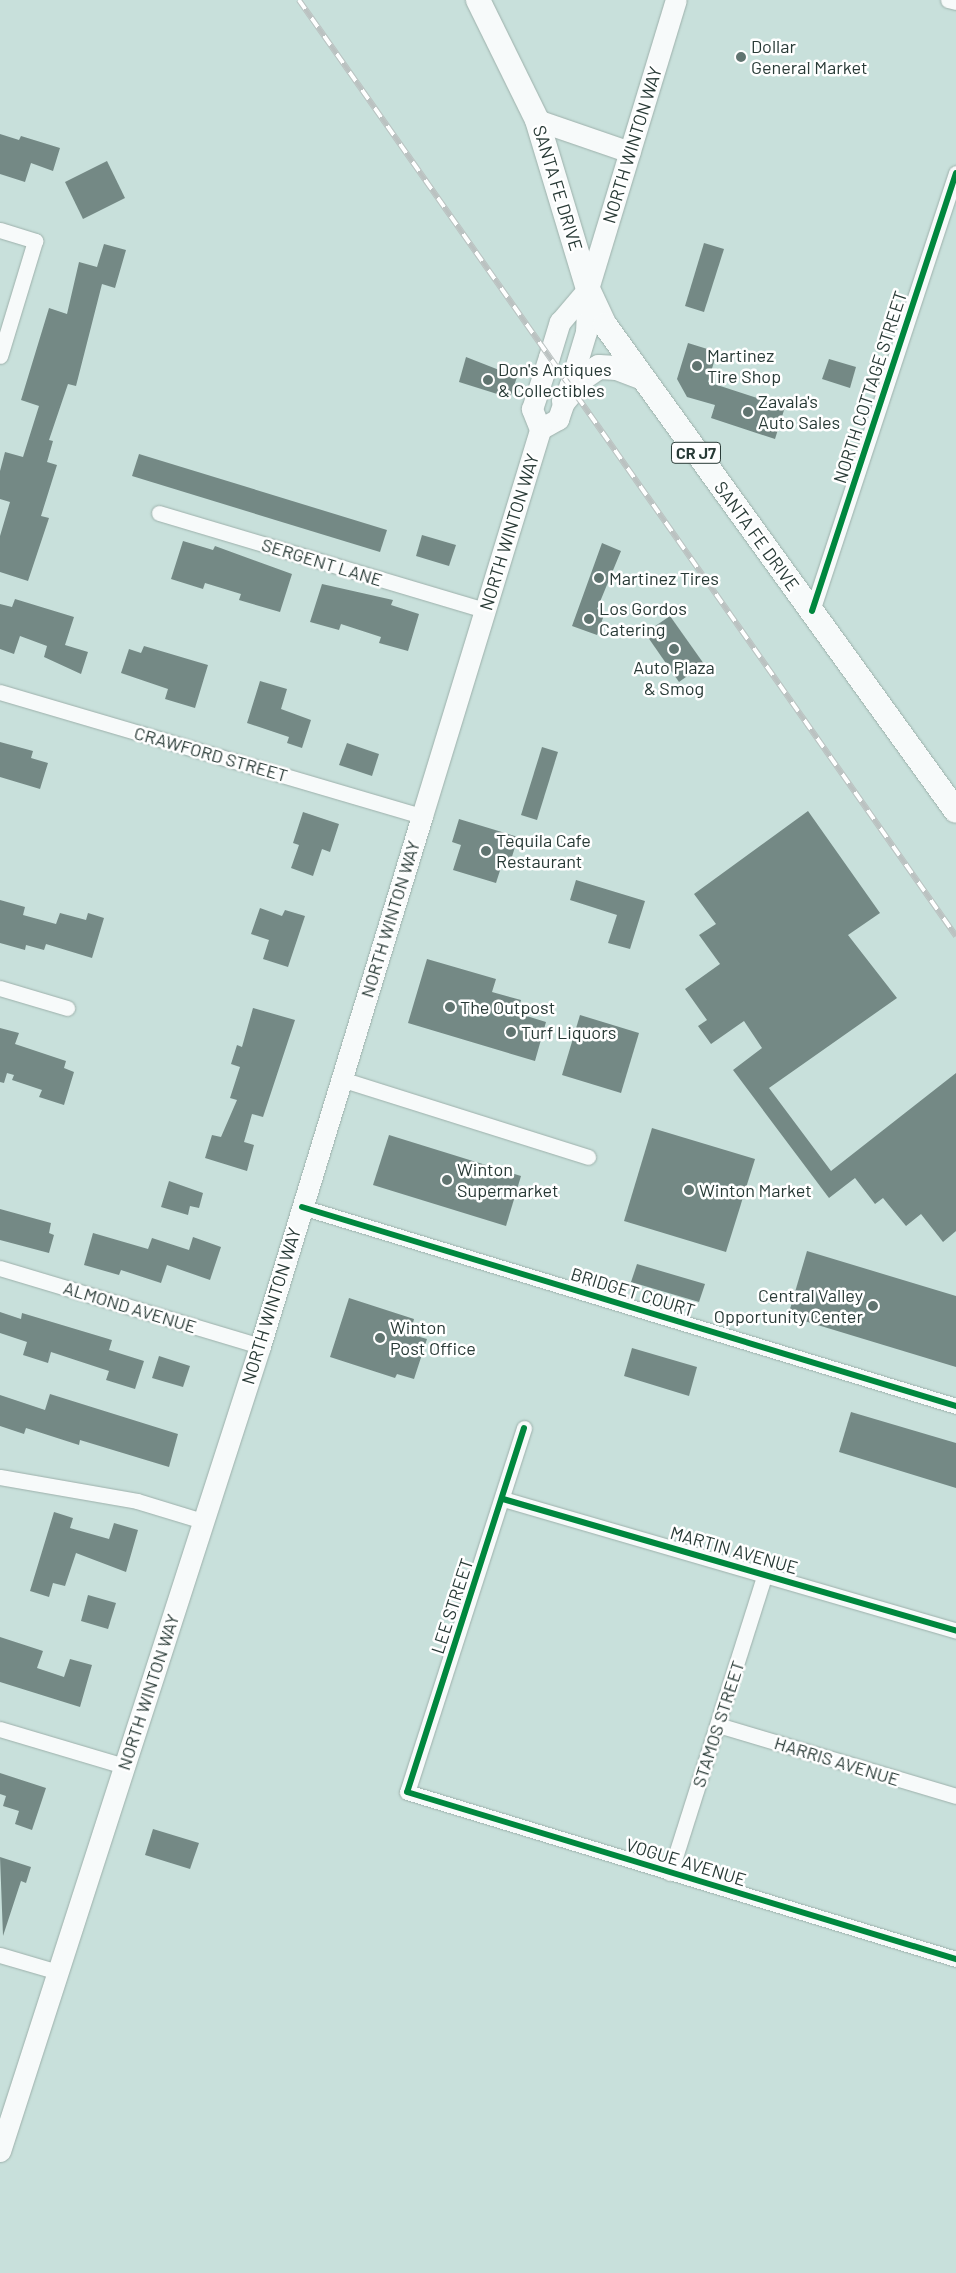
<!DOCTYPE html>
<style>
body{margin:0}
#map{position:relative;width:956px;height:2273px;overflow:hidden;background:#c8e0db;font-family:Barlow,sans-serif}
div>[style]{position:absolute}
.building>*{inset:0;background:#748985}
.roads{filter:drop-shadow(0 0 1px #9db0ab) drop-shadow(0 0 1px #9db0ab)}
.street>*{height:15px;margin:-7.5px;padding:0 7.5px;transform-origin:7.5px;border-radius:7.5px;background:#f7fafa}
.secondary>*{height:21px;margin:-10.5px;padding:0 10.5px;transform-origin:10.5px;border-radius:10.5px;background:#f7fafa}
.primary>*{height:24px;margin:-12px;padding:0 12px;transform-origin:12px;border-radius:12px;background:#f7fafa}
.rail>*{height:5.5px;margin-top:-2.75px;transform-origin:0;background:repeating-linear-gradient(90deg,#fff 0 11px,#bbc2c1 0 22px);box-sizing:border-box;border-block:1px solid #bbc2c1}
.cycleway>*{height:6px;margin:-3px;padding:0 3px;transform-origin:3px;border-radius:3px;background:#00873e}
.dots>*{width:14px;height:14px;translate:-50% -50%;box-sizing:border-box;border:2px solid #fff;border-radius:50%}
span{translate:-50% -50%;white-space:nowrap;text-align:center;line-height:1.15;-webkit-text-stroke:5px #fff;paint-order:stroke}
.shield-label span{padding:1px 4px;background:#fff;border:1px solid;border-radius:4px;-webkit-text-stroke-width:0}
.shield-label{font-size:16px;color:#283a36;font-weight:700}
.poi-label{font-size:18px;color:#283a36}
.left{translate:0 -50%;text-align:left}
.right{translate:-100% -50%;text-align:right}
.street-label{font-size:18px;color:#283a36}
</style>
<div id="map">
<div class="building">
<i style="clip-path:polygon(0 134px,19px 140px,21px 136px,60px 148px,53px 171px,31px 163px,25px 182px,0 174px)"></i>
<i style="clip-path:polygon(107px 161px,125px 198px,83px 219px,65px 182px)"></i>
<i style="clip-path:polygon(704px 243px,724px 249px,704px 312px,685px 306px)"></i>
<i style="clip-path:polygon(104px 244px,126px 250px,115px 288px,102px 284px,76px 386px,68px 384px,49px 440px,53px 441px,47px 462px,57px 465px,41px 516px,49px 518px,28px 581px,0 572px,0 536px,10px 502px,0 499px,0 471px,5px 452px,23px 457px,39px 406px,21px 400px,49px 308px,67px 314px,79px 262px,97px 267px)"></i>
<i style="clip-path:polygon(688px 343px,717px 352px,708px 382px,785px 407px,775px 439px,711px 418px,715px 405px,687px 397px,677px 379px)"></i>
<i style="clip-path:polygon(466px 357px,517px 377px,510px 398px,459px 382px)"></i>
<i style="clip-path:polygon(829px 359px,856px 367px,850px 388px,822px 379px)"></i>
<i style="clip-path:polygon(139px 454px,387px 530px,380px 552px,132px 476px)"></i>
<i style="clip-path:polygon(422px 535px,456px 545px,449px 566px,416px 556px)"></i>
<i style="clip-path:polygon(183px 541px,213px 550px,215px 546px,292px 574px,280px 612px,239px 600px,241px 594px,205px 583px,203px 589px,171px 579px)"></i>
<i style="clip-path:polygon(602px 543px,621px 551px,597px 609px,605px 612px,597px 635px,572px 626px)"></i>
<i style="clip-path:polygon(322px 584px,393px 600px,391px 605px,419px 614px,408px 651px,379px 643px,381px 637px,341px 624px,339px 630px,310px 622px)"></i>
<i style="clip-path:polygon(15px 599px,74px 617px,65px 645px,88px 652px,81px 674px,44px 657px,47px 646px,20px 636px,14px 654px,0 649px,0 604px,12px 607px)"></i>
<i style="clip-path:polygon(670px 616px,704px 664px,679px 682px,645px 633px)"></i>
<i style="clip-path:polygon(144px 646px,208px 665px,195px 708px,165px 699px,168px 689px,121px 673px,129px 649px,141px 653px)"></i>
<i style="clip-path:polygon(260px 681px,287px 689px,281px 709px,311px 720px,302px 748px,287px 743px,289px 737px,247px 723px)"></i>
<i style="clip-path:polygon(0 742px,33px 751px,31px 758px,48px 763px,40px 789px,0 777px)"></i>
<i style="clip-path:polygon(347px 743px,379px 754px,372px 776px,339px 765px)"></i>
<i style="clip-path:polygon(542px 747px,558px 752px,537px 820px,521px 815px)"></i>
<i style="clip-path:polygon(808px 811px,880px 913px,848px 935px,897px 998px,769px 1088px,831px 1171px,956px 1073px,956px 1231px,943px 1242px,921px 1214px,906px 1226px,883px 1198px,875px 1204px,855px 1178px,829px 1198px,733px 1070px,762px 1048px,744px 1021px,711px 1044px,698px 1026px,707px 1020px,685px 989px,720px 964px,699px 935px,716px 924px,694px 894px)"></i>
<i style="clip-path:polygon(303px 812px,339px 824px,330px 852px,322px 849px,313px 876px,291px 868px,299px 845px,293px 843px)"></i>
<i style="clip-path:polygon(459px 819px,518px 837px,511px 860px,504px 858px,496px 883px,453px 870px,461px 845px,452px 842px)"></i>
<i style="clip-path:polygon(576px 880px,645px 901px,630px 949px,608px 943px,617px 915px,570px 900px)"></i>
<i style="clip-path:polygon(0 900px,25px 907px,23px 915px,56px 924px,60px 913px,86px 920px,88px 913px,104px 918px,92px 958px,46px 944px,44px 950px,26px 945px,25px 950px,0 943px)"></i>
<i style="clip-path:polygon(260px 908px,282px 916px,285px 910px,305px 916px,288px 967px,263px 959px,269px 940px,251px 934px)"></i>
<i style="clip-path:polygon(427px 959px,496px 979px,492px 992px,521px 1000px,517px 1013px,546px 1022px,535px 1061px,408px 1023px)"></i>
<i style="clip-path:polygon(253px 1008px,295px 1020px,263px 1117px,252px 1114px,244px 1142px,254px 1145px,247px 1171px,205px 1158px,212px 1135px,221px 1137px,237px 1100px,230px 1098px,240px 1067px,231px 1064px,237px 1045px,242px 1047px)"></i>
<i style="clip-path:polygon(580px 1015px,639px 1033px,621px 1093px,562px 1075px)"></i>
<i style="clip-path:polygon(0 1028px,19px 1033px,15px 1044px,66px 1061px,64px 1068px,74px 1072px,64px 1105px,39px 1097px,42px 1090px,12px 1080px,14px 1075px,7px 1073px,4px 1083px,0 1082px)"></i>
<i style="clip-path:polygon(652px 1128px,755px 1159px,726px 1252px,624px 1221px)"></i>
<i style="clip-path:polygon(389px 1135px,521px 1176px,506px 1226px,373px 1185px)"></i>
<i style="clip-path:polygon(169px 1181px,203px 1193px,199px 1208px,190px 1206px,188px 1215px,161px 1207px)"></i>
<i style="clip-path:polygon(0 1209px,51px 1223px,49px 1233px,54px 1235px,49px 1253px,0 1240px)"></i>
<i style="clip-path:polygon(93px 1233px,148px 1249px,152px 1238px,189px 1250px,193px 1237px,221px 1247px,210px 1280px,167px 1265px,161px 1283px,121px 1270px,119px 1275px,84px 1265px)"></i>
<i style="clip-path:polygon(807px 1251px,956px 1296px,956px 1367px,788px 1316px)"></i>
<i style="clip-path:polygon(637px 1264px,705px 1284px,699px 1302px,631px 1282px)"></i>
<i style="clip-path:polygon(349px 1298px,414px 1319px,413px 1323px,424px 1327px,420px 1337px,427px 1339px,414px 1379px,397px 1374px,395px 1378px,330px 1357px)"></i>
<i style="clip-path:polygon(0 1312px,21px 1319px,22px 1313px,112px 1340px,109px 1350px,144px 1361px,135px 1389px,106px 1380px,109px 1371px,51px 1352px,48px 1363px,23px 1355px,27px 1342px,0 1333px)"></i>
<i style="clip-path:polygon(632px 1348px,697px 1367px,689px 1396px,624px 1376px)"></i>
<i style="clip-path:polygon(159px 1356px,190px 1366px,183px 1387px,152px 1378px)"></i>
<i style="clip-path:polygon(50px 1394px,178px 1434px,169px 1467px,80px 1440px,79px 1445px,26px 1428px,24px 1434px,0 1426px,0 1395px,45px 1410px)"></i>
<i style="clip-path:polygon(851px 1412px,956px 1443px,956px 1488px,839px 1452px)"></i>
<i style="clip-path:polygon(54px 1512px,73px 1518px,70px 1528px,109px 1539px,114px 1523px,138px 1530px,126px 1572px,76px 1553px,65px 1586px,53px 1583px,49px 1597px,30px 1591px)"></i>
<i style="clip-path:polygon(88px 1595px,116px 1603px,108px 1629px,81px 1621px)"></i>
<i style="clip-path:polygon(0 1637px,43px 1651px,37px 1668px,64px 1677px,70px 1659px,92px 1665px,80px 1707px,0 1682px)"></i>
<i style="clip-path:polygon(0 1773px,46px 1788px,32px 1830px,15px 1824px,19px 1811px,3px 1806px,6px 1796px,0 1794px)"></i>
<i style="clip-path:polygon(153px 1829px,199px 1843px,190px 1869px,145px 1855px)"></i>
<i style="clip-path:polygon(0 1857px,31px 1867px,26px 1883px,21px 1881px,3px 1936px)"></i>
</div>
<div class="roads">
<div class="street">
<i style="left:948px;top:0;width:8px;rotate:14deg"></i>
<i style="left:0;top:230px;width:37px;rotate:17deg"></i>
<i style="left:35px;top:241px;width:120px;rotate:106.9deg"></i>
<i style="left:159px;top:513px;width:340px;rotate:16.6deg"></i>
<i style="left:812px;top:611px;width:461px;rotate:-71.8deg"></i>
<i style="left:0;top:692px;width:440px;rotate:16.4deg"></i>
<i style="left:0;top:988px;width:70px;rotate:16.6deg"></i>
<i style="left:341px;top:1079px;width:259px;rotate:17.5deg"></i>
<i style="left:302px;top:1207px;width:684px;rotate:16.92deg"></i>
<i style="left:0;top:1268px;width:271px;rotate:16.7deg"></i>
<i style="left:524px;top:1428px;width:382px;rotate:107.8deg"></i>
<i style="left:407px;top:1792px;width:574px;rotate:16.92deg"></i>
<i style="left:0;top:1477px;width:139px;rotate:9.9deg"></i>
<i style="left:137px;top:1501px;width:69px;rotate:16.9deg"></i>
<i style="left:503px;top:1499px;width:472px;rotate:16.2deg"></i>
<i style="left:718px;top:1725px;width:248px;rotate:16.6deg"></i>
<i style="left:0;top:1729px;width:129px;rotate:16.6deg"></i>
<i style="left:670px;top:1873px;width:314px;rotate:-72.4deg"></i>
<i style="left:0;top:1955px;width:60px;rotate:16.3deg"></i>
</div>
<div class="secondary">
<i style="left:537px;top:120px;width:98px;rotate:19deg"></i>
<i style="left:540px;top:429px;width:21px;rotate:-29deg"></i>
<i style="left:558px;top:419px;width:36px;rotate:-71deg"></i>
<i style="left:570px;top:385px;width:55px;rotate:-73.2deg"></i>
<i style="left:586px;top:332px;width:43px;rotate:-87.3deg"></i>
<i style="left:588px;top:289px;width:302px;rotate:-73.1deg"></i>
<i style="left:0;top:2151px;width:846px;rotate:-72.1deg"></i>
<i style="left:260px;top:1346px;width:554px;rotate:-73deg"></i>
<i style="left:422px;top:816px;width:405px;rotate:-73deg"></i>
<i style="left:540px;top:429px;width:22px;rotate:-112deg"></i>
<i style="left:532px;top:409px;width:55px;rotate:-71.9deg"></i>
<i style="left:549px;top:357px;width:37px;rotate:-73deg"></i>
<i style="left:560px;top:322px;width:43px;rotate:-49.7deg"></i>
</div>
<div class="primary">
<i style="left:478px;top:0;width:134px;rotate:63.8deg"></i>
<i style="left:537px;top:120px;width:177px;rotate:73.2deg"></i>
<i style="left:588px;top:289px;width:40px;rotate:65deg"></i>
<i style="left:605px;top:325px;width:599px;rotate:54.16deg"></i>
<i style="left:564px;top:401px;width:30px;rotate:-50deg"></i>
<i style="left:583px;top:378px;width:19px;rotate:-35deg"></i>
<i style="left:599px;top:367px;width:18px;rotate:3deg"></i>
<i style="left:617px;top:368px;width:26px;rotate:21deg"></i>
</div>
</div>
<div class="rail">
<i style="left:299px;top:0;width:1144px;rotate:54.93deg"></i>
</div>
<div class="cycleway">
<i style="left:812px;top:611px;width:461px;rotate:-71.8deg"></i>
<i style="left:302px;top:1207px;width:684px;rotate:16.92deg"></i>
<i style="left:524px;top:1428px;width:382px;rotate:107.8deg"></i>
<i style="left:407px;top:1792px;width:574px;rotate:16.92deg"></i>
<i style="left:503px;top:1499px;width:472px;rotate:16.2deg"></i>
</div>
<div class="dots">
<i style="left:741px;top:57px;background:#607470"></i>
<i style="left:697px;top:366px;background:#607470"></i>
<i style="left:488px;top:380px;background:#607470"></i>
<i style="left:748px;top:412px;background:#607470"></i>
<i style="left:599px;top:578px;background:#607470"></i>
<i style="left:589px;top:619px;background:#607470"></i>
<i style="left:674px;top:649px;background:#607470"></i>
<i style="left:486px;top:851px;background:#607470"></i>
<i style="left:450px;top:1007px;background:#607470"></i>
<i style="left:511px;top:1032px;background:#607470"></i>
<i style="left:447px;top:1180px;background:#607470"></i>
<i style="left:689px;top:1190px;background:#607470"></i>
<i style="left:873px;top:1306px;background:#607470"></i>
<i style="left:380px;top:1338px;background:#607470"></i>
</div>
<div class="shield-label">
<span style="left:696px;top:453px">CR J7</span>
</div>
<div class="poi-label">
<span class="left" style="left:751px;top:57px">Dollar<br>General Market</span>
<span class="left" style="left:707px;top:366px">Martinez<br>Tire Shop</span>
<span class="left" style="left:498px;top:380px">Don's Antiques<br>&amp; Collectibles</span>
<span class="left" style="left:758px;top:412px">Zavala's<br>Auto Sales</span>
<span class="left" style="left:609px;top:578px">Martinez Tires</span>
<span class="left" style="left:599px;top:619px">Los Gordos<br>Catering</span>
<span style="left:674px;top:678px">Auto Plaza<br>&amp; Smog</span>
<span class="left" style="left:496px;top:851px">Tequila Cafe<br>Restaurant</span>
<span class="left" style="left:460px;top:1007px">The Outpost</span>
<span class="left" style="left:521px;top:1032px">Turf Liquors</span>
<span class="left" style="left:457px;top:1180px">Winton<br>Supermarket</span>
<span class="left" style="left:699px;top:1190px">Winton Market</span>
<span class="right" style="left:863px;top:1306px">Central Valley<br>Opportunity Center</span>
<span class="left" style="left:390px;top:1338px">Winton<br>Post Office</span>
</div>
<div class="street-label">
<span style="left:632px;top:145px;rotate:-73deg">NORTH WINTON WAY</span>
<span style="left:558px;top:188px;rotate:73deg">SANTA FE DRIVE</span>
<span style="left:870px;top:387px;rotate:-72deg">NORTH COTTAGE STREET</span>
<span style="left:509px;top:532px;rotate:-73deg">NORTH WINTON WAY</span>
<span style="left:757px;top:536px;rotate:54deg">SANTA FE DRIVE</span>
<span style="left:322px;top:562px;rotate:17deg">SERGENT LANE</span>
<span style="left:211px;top:754px;rotate:16deg">CRAWFORD STREET</span>
<span style="left:390px;top:919px;rotate:-73deg">NORTH WINTON WAY</span>
<span style="left:633px;top:1292px;rotate:17deg">BRIDGET COURT</span>
<span style="left:271px;top:1306px;rotate:-73deg">NORTH WINTON WAY</span>
<span style="left:130px;top:1307px;rotate:17deg">ALMOND AVENUE</span>
<span style="left:734px;top:1550px;rotate:16deg">MARTIN AVENUE</span>
<span style="left:452px;top:1606px;rotate:-72deg">LEE STREET</span>
<span style="left:148px;top:1692px;rotate:-72deg">NORTH WINTON WAY</span>
<span style="left:718px;top:1724px;rotate:-72deg">STAMOS STREET</span>
<span style="left:837px;top:1761px;rotate:17deg">HARRIS AVENUE</span>
<span style="left:686px;top:1862px;rotate:17deg">VOGUE AVENUE</span>
</div>
</div>
